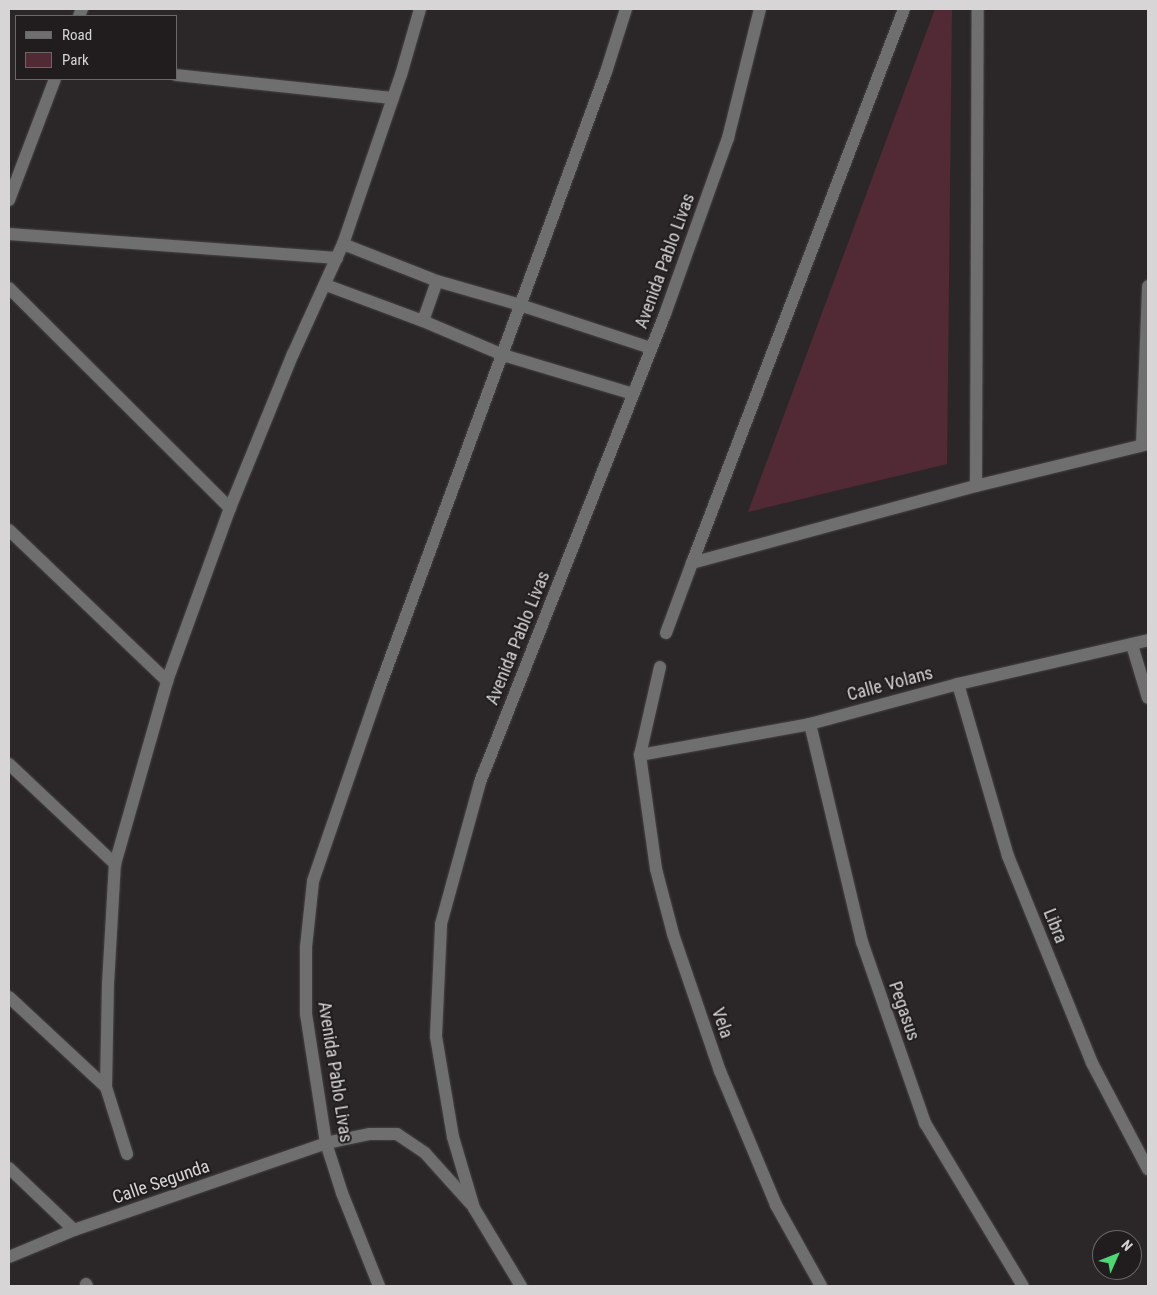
<!DOCTYPE html>
<style>
body{margin:0}
#map{position:relative;width:1157px;height:1295px;overflow:hidden;background:#2b2728;font-family:"Roboto Condensed",sans-serif}
div>[style]{position:absolute}
.green>*{inset:0;background:#522a35}
.roads{filter:drop-shadow(0 0 1px #474344) drop-shadow(0 0 1px #474344)}
.minor>*{height:12px;margin:-6px;padding:0 6px;transform-origin:6px;border-radius:6px;background:#6e6f6e}
span{translate:-50% -50%;white-space:nowrap;text-align:center;line-height:1.15;-webkit-text-stroke:4px #211d1e;paint-order:stroke}
.street-label{font-size:18px;color:#d7d5d5}
.frame{position:absolute;inset:0;border:10px solid #d7d5d5;pointer-events:none}
.legend{position:absolute;left:15px;top:15px;width:162px;height:65px;box-sizing:border-box;background:#211d1e;border:1px solid #6a6767;margin:0;padding:6px 9px;list-style:none;font-size:15px;color:#d7d5d5}
.legend li{display:flex;align-items:center;gap:10px;height:25px}
.legend b{width:25px;border:1px solid #6a6767}
.north{position:absolute;left:1092px;top:1230px;width:50px;height:50px;box-sizing:border-box;background:#211d1e;border:1px solid #6a6767;border-radius:50%;rotate:46deg;font-size:14px;font-weight:700;line-height:20px;text-align:center;color:#d7d5d5}
.north::after{content:'';display:block;margin:auto;width:18px;height:22px;background:#4fd675;clip-path:polygon(50% 0,100% 100%,50% 72%,0 100%)}
</style>
<div id="map">
<div class="green">
<i style="clip-path:polygon(935px 9px,952px 9px,947px 464px,748px 512px)"></i>
</div>
<div class="roads">
<div class="minor">
<i style="left:904px;top:9px;width:593px;rotate:110.94deg"></i>
<i style="left:692px;top:563px;width:294px;rotate:-15.2deg"></i>
<i style="left:976px;top:486px;width:177px;rotate:-13.7deg"></i>
<i style="left:79px;top:16px;width:8px;rotate:-67deg"></i>
<i style="left:176px;top:75px;width:218px;rotate:6.1deg"></i>
<i style="left:9px;top:200px;width:129px;rotate:-69.2deg"></i>
<i style="left:9px;top:234px;width:329px;rotate:4.2deg"></i>
<i style="left:343px;top:244px;width:101px;rotate:21.5deg"></i>
<i style="left:437px;top:281px;width:86px;rotate:16.1deg"></i>
<i style="left:520px;top:305px;width:138px;rotate:18.2deg"></i>
<i style="left:326px;top:285px;width:103px;rotate:20.4deg"></i>
<i style="left:423px;top:321px;width:87px;rotate:23deg"></i>
<i style="left:503px;top:355px;width:136px;rotate:16.7deg"></i>
<i style="left:9px;top:288px;width:312px;rotate:44.9deg"></i>
<i style="left:423px;top:321px;width:42px;rotate:-70.7deg"></i>
<i style="left:1142px;top:445px;width:159px;rotate:-87.8deg"></i>
<i style="left:976px;top:486px;width:477px;rotate:-89.8deg"></i>
<i style="left:9px;top:530px;width:219px;rotate:43.7deg"></i>
<i style="left:666px;top:633px;width:75px;rotate:-69.6deg"></i>
<i style="left:1132px;top:645px;width:55px;rotate:73.2deg"></i>
<i style="left:660px;top:667px;width:90px;rotate:102.8deg"></i>
<i style="left:640px;top:755px;width:115px;rotate:82deg"></i>
<i style="left:656px;top:869px;width:67px;rotate:75.3deg"></i>
<i style="left:673px;top:934px;width:145px;rotate:71.1deg"></i>
<i style="left:720px;top:1071px;width:145px;rotate:67.3deg"></i>
<i style="left:776px;top:1205px;width:93px;rotate:60.9deg"></i>
<i style="left:958px;top:684px;width:179px;rotate:73.8deg"></i>
<i style="left:1008px;top:856px;width:223px;rotate:67.9deg"></i>
<i style="left:1092px;top:1063px;width:120px;rotate:62.2deg"></i>
<i style="left:810px;top:724px;width:224px;rotate:76.6deg"></i>
<i style="left:862px;top:942px;width:192px;rotate:70.8deg"></i>
<i style="left:925px;top:1123px;width:190px;rotate:59deg"></i>
<i style="left:640px;top:755px;width:173px;rotate:-10.3deg"></i>
<i style="left:810px;top:724px;width:153px;rotate:-15.1deg"></i>
<i style="left:958px;top:684px;width:195px;rotate:-13deg"></i>
<i style="left:9px;top:764px;width:146px;rotate:43.3deg"></i>
<i style="left:9px;top:997px;width:132px;rotate:42.9deg"></i>
<i style="left:127px;top:1154px;width:70px;rotate:-107.4deg"></i>
<i style="left:106px;top:1087px;width:103px;rotate:-88.9deg"></i>
<i style="left:108px;top:984px;width:120px;rotate:-86.7deg"></i>
<i style="left:115px;top:864px;width:190px;rotate:-74.1deg"></i>
<i style="left:167px;top:681px;width:184px;rotate:-70deg"></i>
<i style="left:230px;top:508px;width:166px;rotate:-67.8deg"></i>
<i style="left:293px;top:354px;width:121px;rotate:-65.6deg"></i>
<i style="left:343px;top:244px;width:179px;rotate:-71.1deg"></i>
<i style="left:401px;top:75px;width:69px;rotate:-73.9deg"></i>
<i style="left:9px;top:1168px;width:90px;rotate:43.6deg"></i>
<i style="left:9px;top:1257px;width:70px;rotate:-22.6deg"></i>
<i style="left:74px;top:1230px;width:267px;rotate:-19deg"></i>
<i style="left:326px;top:1143px;width:45px;rotate:-11.6deg"></i>
<i style="left:370px;top:1134px;width:27px"></i>
<i style="left:397px;top:1134px;width:34px;rotate:34deg"></i>
<i style="left:425px;top:1153px;width:69px;rotate:48deg"></i>
<i style="left:86px;top:1284px;width:2px;rotate:63deg"></i>
<i style="left:379px;top:1286px;width:100px;rotate:-111.7deg"></i>
<i style="left:342px;top:1193px;width:52px;rotate:-107.7deg"></i>
<i style="left:326px;top:1143px;width:131px;rotate:-98.8deg"></i>
<i style="left:306px;top:1014px;width:67px;rotate:-90deg"></i>
<i style="left:306px;top:947px;width:66px;rotate:-83.9deg"></i>
<i style="left:313px;top:881px;width:200px;rotate:-71deg"></i>
<i style="left:378px;top:692px;width:661px;rotate:-69.81deg"></i>
<i style="left:606px;top:72px;width:66px;rotate:-72.4deg"></i>
<i style="left:521px;top:1286px;width:91px;rotate:-121.1deg"></i>
<i style="left:474px;top:1208px;width:74px;rotate:-106.5deg"></i>
<i style="left:453px;top:1137px;width:102px;rotate:-99.6deg"></i>
<i style="left:436px;top:1036px;width:112px;rotate:-87.4deg"></i>
<i style="left:441px;top:924px;width:147px;rotate:-74.6deg"></i>
<i style="left:480px;top:782px;width:503px;rotate:-68.43deg"></i>
<i style="left:665px;top:314px;width:187px;rotate:-70.3deg"></i>
<i style="left:728px;top:138px;width:133px;rotate:-76.1deg"></i>
</div>
</div>
<div class="street-label">
<span style="left:665px;top:261px;rotate:-70deg">Avenida Pablo Livas</span>
<span style="left:518px;top:638px;rotate:-68deg">Avenida Pablo Livas</span>
<span style="left:890px;top:684px;rotate:-15deg">Calle Volans</span>
<span style="left:1055px;top:926px;rotate:68deg">Libra</span>
<span style="left:904px;top:1011px;rotate:71deg">Pegasus</span>
<span style="left:722px;top:1023px;rotate:71deg">Vela</span>
<span style="left:335px;top:1072px;rotate:81deg">Avenida Pablo Livas</span>
<span style="left:161px;top:1182px;rotate:-19deg">Calle Segunda</span>
</div>
<div class="frame"></div>
<ul class="legend">
<li><b style="height:6px;background:#6e6f6e"></b>Road</li>
<li><b style="height:14px;background:#522a35"></b>Park</li>
</ul>
<div class="north">N</div>
</div>
